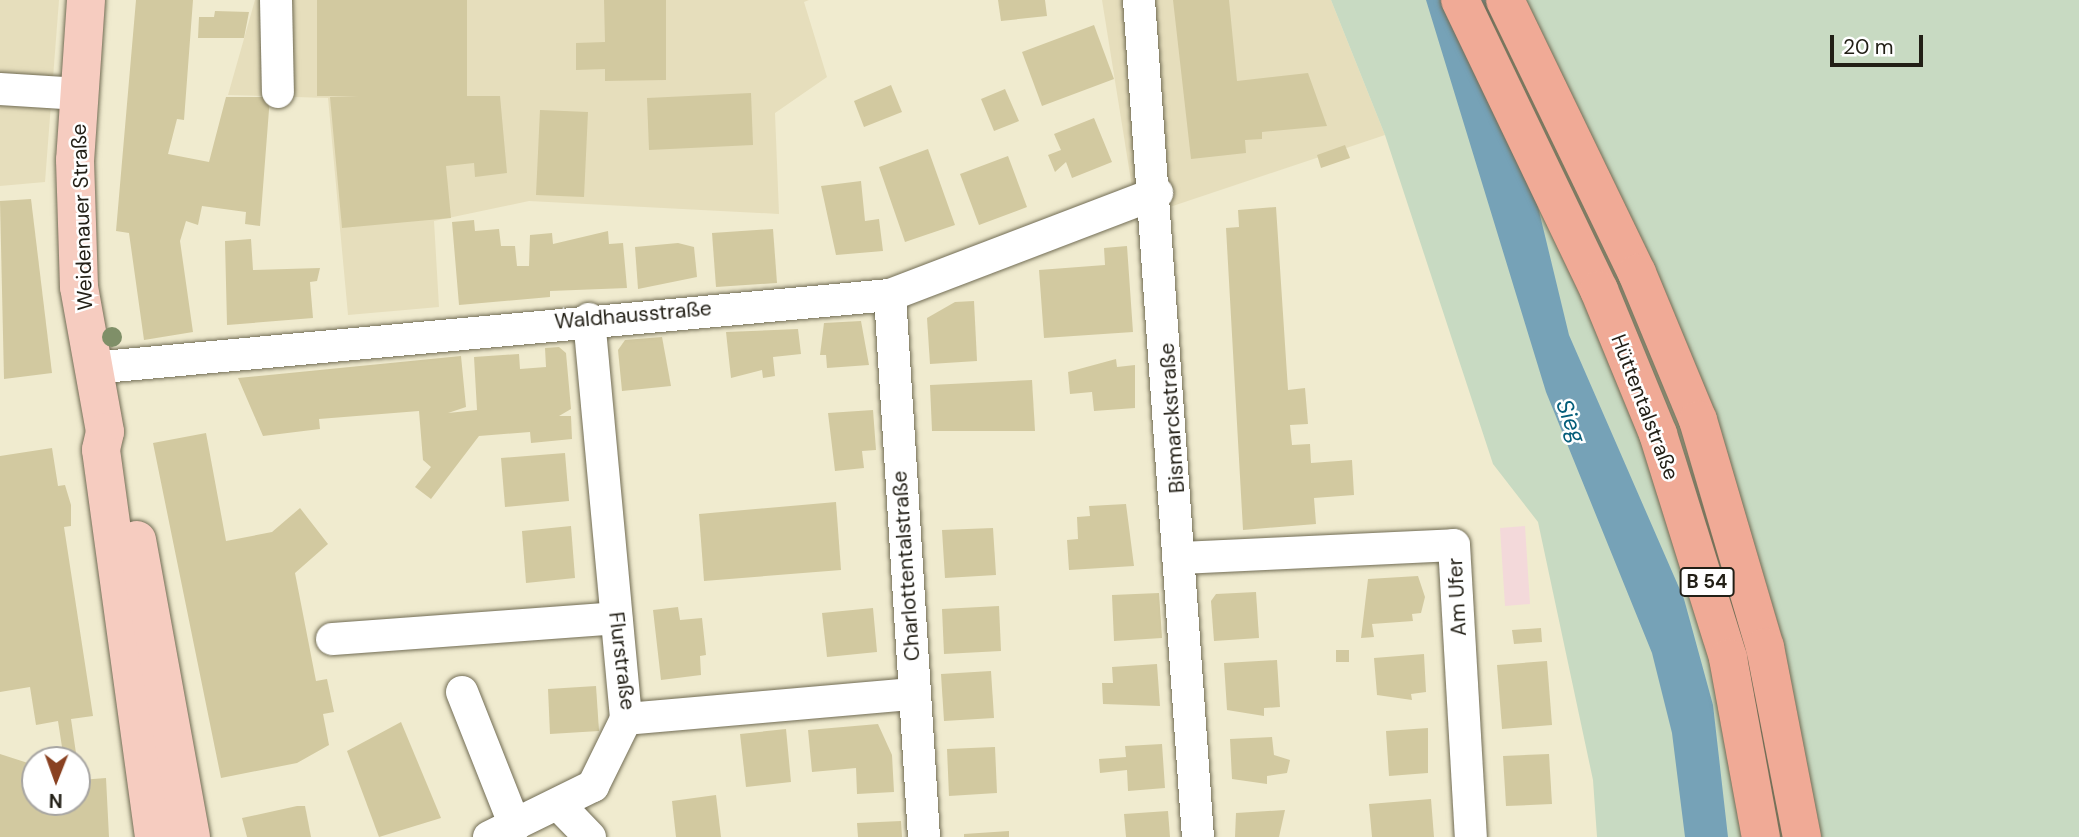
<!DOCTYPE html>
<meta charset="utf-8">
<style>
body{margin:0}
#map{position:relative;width:2079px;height:837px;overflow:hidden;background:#f0ebcf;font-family:"DM Sans",sans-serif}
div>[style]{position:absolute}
.built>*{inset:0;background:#e6debc}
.industrial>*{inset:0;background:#f3d9da}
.green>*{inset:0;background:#c8dac2}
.water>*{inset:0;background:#76a2b7}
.building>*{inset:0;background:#d2c9a0}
.roads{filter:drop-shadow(0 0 2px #716c54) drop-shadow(0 0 2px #716c54)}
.minor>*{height:32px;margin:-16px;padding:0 16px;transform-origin:16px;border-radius:16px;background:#fff}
.major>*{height:38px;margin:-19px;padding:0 19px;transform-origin:19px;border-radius:19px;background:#f6ccc0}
.highway>*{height:38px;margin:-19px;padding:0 19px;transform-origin:19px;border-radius:19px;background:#f0aa96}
.trees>*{width:20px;height:20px;margin:-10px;border-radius:50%;background:#7f8f68}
span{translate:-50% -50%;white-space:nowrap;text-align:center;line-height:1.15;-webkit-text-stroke:5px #fff;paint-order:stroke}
.shield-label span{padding:2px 5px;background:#fff;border:2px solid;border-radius:5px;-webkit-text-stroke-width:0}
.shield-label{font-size:19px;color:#221f16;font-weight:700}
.street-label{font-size:21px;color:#221f16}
.water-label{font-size:23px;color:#045d7a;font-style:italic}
.north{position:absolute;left:21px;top:746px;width:70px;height:70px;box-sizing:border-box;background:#fff;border:2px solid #a7a5a2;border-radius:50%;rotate:181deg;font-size:19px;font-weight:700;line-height:28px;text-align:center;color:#221f16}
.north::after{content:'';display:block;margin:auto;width:24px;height:32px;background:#894121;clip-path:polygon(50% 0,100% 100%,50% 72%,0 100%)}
.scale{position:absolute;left:1830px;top:35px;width:93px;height:32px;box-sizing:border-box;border:4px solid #221f16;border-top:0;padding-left:9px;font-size:21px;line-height:24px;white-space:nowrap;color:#221f16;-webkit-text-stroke:5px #fff;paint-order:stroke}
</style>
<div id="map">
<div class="built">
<i style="clip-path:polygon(0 0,59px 0,45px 182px,0 186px)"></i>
<i style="clip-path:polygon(255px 0,809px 0,804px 2px,827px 77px,775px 113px,779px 214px,529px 201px,434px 221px,439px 307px,348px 315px,328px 98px,228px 95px)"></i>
<i style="clip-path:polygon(1102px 0,1331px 0,1385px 135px,1137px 218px)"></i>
</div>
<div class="industrial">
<i style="clip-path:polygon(1525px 526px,1530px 604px,1505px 606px,1500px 528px)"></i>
</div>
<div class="green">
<i style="clip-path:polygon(1331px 0,2079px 0,2079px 837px,1597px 837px,1593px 780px,1538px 522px,1493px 464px,1385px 135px)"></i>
</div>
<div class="water">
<i style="clip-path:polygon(1426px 0,1488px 0,1569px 335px,1684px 599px,1713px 705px,1728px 837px,1685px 837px,1672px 733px,1652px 653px,1546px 392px)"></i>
</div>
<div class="building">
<i style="clip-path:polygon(136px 0,193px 0,184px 120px,177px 119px,168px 154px,209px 162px,226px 97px,270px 97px,260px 226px,245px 224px,246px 212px,202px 206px,198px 225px,186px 221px,180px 241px,193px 332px,144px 340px,129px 233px,116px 231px)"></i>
<i style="clip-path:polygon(317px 0,467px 0,467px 96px,500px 96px,507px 173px,475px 177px,474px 163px,446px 166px,451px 218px,342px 228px,330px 97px,359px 96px,317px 96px)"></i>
<i style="clip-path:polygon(604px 0,666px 0,666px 80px,605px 81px,605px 69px,576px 70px,576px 43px,605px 42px)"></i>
<i style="clip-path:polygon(998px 0,1045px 0,1047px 16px,1001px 21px)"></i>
<i style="clip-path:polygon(1173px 0,1229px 0,1237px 81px,1308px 73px,1327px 126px,1262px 132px,1262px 139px,1245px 140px,1246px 153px,1191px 159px)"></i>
<i style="clip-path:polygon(215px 11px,249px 12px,244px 38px,198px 38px,199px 17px,214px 17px)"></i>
<i style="clip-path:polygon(1094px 25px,1114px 79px,1042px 106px,1022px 52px)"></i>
<i style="clip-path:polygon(891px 85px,902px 112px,864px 127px,854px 101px)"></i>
<i style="clip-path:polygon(1005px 89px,1019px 121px,994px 131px,981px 99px)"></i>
<i style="clip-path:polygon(751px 93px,753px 145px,649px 150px,647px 98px)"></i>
<i style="clip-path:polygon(540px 110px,588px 112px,584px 197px,536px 195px)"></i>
<i style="clip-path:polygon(1094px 118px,1112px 162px,1072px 178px,1066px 162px,1055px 172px,1048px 155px,1061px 150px,1054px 134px)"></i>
<i style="clip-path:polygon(1345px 145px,1350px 158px,1321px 168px,1317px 155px)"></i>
<i style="clip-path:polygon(928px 149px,955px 225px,905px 242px,879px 167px)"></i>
<i style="clip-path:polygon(1008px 156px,1027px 207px,979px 225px,960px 174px)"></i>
<i style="clip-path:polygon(861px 181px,865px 221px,879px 219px,883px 251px,836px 255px,821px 186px)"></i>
<i style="clip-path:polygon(31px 199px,52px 373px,4px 379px,0 201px)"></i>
<i style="clip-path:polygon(1276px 207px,1288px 390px,1305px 388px,1308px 424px,1290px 425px,1292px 445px,1310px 444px,1311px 463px,1352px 460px,1354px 495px,1314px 498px,1316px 524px,1243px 530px,1226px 228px,1239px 227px,1238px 210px)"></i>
<i style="clip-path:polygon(474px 220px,475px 231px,499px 229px,501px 246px,515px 246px,517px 266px,529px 266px,530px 235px,552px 233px,553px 244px,608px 231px,609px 244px,623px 243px,627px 288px,550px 291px,550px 297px,459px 305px,452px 222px)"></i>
<i style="clip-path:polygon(773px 229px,777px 283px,716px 287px,712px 233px)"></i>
<i style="clip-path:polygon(251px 239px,253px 270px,320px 268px,317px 281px,310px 282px,313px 318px,227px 325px,225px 241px)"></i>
<i style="clip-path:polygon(678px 243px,694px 247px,697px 277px,638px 289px,635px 247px)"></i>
<i style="clip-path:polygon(1127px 246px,1133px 332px,1044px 338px,1039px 270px,1105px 265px,1104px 248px)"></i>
<i style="clip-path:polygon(974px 301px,977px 361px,930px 364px,927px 318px,955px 302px)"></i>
<i style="clip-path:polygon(861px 321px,869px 365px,827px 368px,826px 355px,820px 355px,824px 323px)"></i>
<i style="clip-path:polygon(798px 329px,801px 354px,773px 357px,775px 376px,763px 378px,762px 370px,731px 378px,726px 332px)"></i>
<i style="clip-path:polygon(662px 337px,671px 386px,622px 391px,618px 350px,625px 340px)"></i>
<i style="clip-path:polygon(559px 347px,566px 353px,571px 409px,559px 416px,571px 416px,572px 439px,531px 443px,530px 432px,479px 436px,431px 499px,415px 487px,431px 467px,423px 460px,419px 411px,319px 419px,320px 429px,263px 436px,238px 378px,461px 356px,466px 407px,448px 413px,477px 410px,474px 357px,519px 354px,520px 369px,546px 367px,545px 348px)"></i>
<i style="clip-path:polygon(1116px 359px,1117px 367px,1135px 365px,1135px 408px,1094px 411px,1092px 392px,1070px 394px,1068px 372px)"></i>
<i style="clip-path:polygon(1032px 380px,1035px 431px,932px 431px,930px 385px)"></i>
<i style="clip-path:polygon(873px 410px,876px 450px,862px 451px,864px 468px,835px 471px,828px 413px)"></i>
<i style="clip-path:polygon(206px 433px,226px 541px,272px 532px,300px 508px,328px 544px,295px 573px,316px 681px,327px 679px,334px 712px,323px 714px,329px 745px,297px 763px,221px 778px,153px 443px)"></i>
<i style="clip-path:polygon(52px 448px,58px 486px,65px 485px,71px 505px,71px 526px,64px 527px,93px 716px,71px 719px,77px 760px,64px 760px,58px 721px,36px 725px,30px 687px,0 692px,0 456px)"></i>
<i style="clip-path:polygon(565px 453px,569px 501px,505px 507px,501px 458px)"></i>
<i style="clip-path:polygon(836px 502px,841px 570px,704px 581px,699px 514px)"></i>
<i style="clip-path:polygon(1126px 504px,1134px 566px,1069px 570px,1067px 540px,1078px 539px,1077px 517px,1090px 516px,1089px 506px)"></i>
<i style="clip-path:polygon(571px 526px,575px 578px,526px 583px,522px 531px)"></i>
<i style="clip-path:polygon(993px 528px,996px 575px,945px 578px,942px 530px)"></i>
<i style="clip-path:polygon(1418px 576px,1425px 597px,1421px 613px,1412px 614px,1413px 621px,1372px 624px,1374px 637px,1361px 638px,1368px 579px)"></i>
<i style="clip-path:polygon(1256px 592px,1259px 638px,1214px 641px,1211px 601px,1216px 594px)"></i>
<i style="clip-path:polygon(1159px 593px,1162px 638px,1114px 641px,1112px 595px)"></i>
<i style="clip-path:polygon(999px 606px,1001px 651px,944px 654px,942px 609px)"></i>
<i style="clip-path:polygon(678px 607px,680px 620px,702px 618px,706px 655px,700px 656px,701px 675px,661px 680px,653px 610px)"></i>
<i style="clip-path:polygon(873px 608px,877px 652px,827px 657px,822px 613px)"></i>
<i style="clip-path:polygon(1541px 628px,1542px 642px,1514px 644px,1512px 630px)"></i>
<i style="clip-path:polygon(1336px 650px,1349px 650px,1349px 662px,1336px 662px)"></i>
<i style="clip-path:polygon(1424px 654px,1426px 692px,1411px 694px,1412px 700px,1377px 695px,1374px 658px)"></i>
<i style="clip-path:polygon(1277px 660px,1280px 707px,1264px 708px,1264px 716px,1227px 710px,1224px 663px)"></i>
<i style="clip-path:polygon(1547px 661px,1552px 725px,1502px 729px,1497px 665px)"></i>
<i style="clip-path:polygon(1157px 664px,1160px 706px,1103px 704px,1102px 683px,1113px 683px,1112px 667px)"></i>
<i style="clip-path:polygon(991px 671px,994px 718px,944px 721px,941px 674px)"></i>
<i style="clip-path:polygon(596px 686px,599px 731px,550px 734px,548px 689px)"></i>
<i style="clip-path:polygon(401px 722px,441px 818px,379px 837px,347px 751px)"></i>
<i style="clip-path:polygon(878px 724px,892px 755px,894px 792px,857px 794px,856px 768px,812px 772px,808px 730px)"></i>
<i style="clip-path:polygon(1428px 728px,1428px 773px,1389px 776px,1386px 731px)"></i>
<i style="clip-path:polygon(786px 729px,791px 782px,746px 787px,740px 734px)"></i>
<i style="clip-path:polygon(1272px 737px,1274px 755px,1290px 760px,1287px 773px,1267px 776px,1267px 784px,1232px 779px,1230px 739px)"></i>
<i style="clip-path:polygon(1162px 744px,1165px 788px,1128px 791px,1127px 770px,1100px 773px,1099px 759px,1126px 757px,1125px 746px)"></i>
<i style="clip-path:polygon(995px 747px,997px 793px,949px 796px,947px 749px)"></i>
<i style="clip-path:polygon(0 754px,31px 764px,27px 782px,35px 782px,35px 802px,77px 802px,77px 770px,80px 780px,106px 778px,109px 837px,0 837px)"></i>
<i style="clip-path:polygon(1549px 754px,1552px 804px,1506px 806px,1503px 756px)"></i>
<i style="clip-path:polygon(716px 795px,721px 837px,676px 837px,672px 801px)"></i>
<i style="clip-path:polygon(1431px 799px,1434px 837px,1372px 837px,1369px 804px)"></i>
<i style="clip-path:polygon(297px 806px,305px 806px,311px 837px,247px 837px,242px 818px)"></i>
<i style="clip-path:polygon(1285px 810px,1279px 837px,1235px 837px,1236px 813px)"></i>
<i style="clip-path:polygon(1168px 811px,1170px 837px,1126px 837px,1124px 814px)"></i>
<i style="clip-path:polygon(901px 821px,902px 837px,858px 837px,857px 823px)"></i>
<i style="clip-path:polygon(1009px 831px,1009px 837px,964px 837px,964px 834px)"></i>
</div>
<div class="roads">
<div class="minor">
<i style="left:276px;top:0;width:92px;rotate:88.8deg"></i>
<i style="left:1139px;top:0;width:839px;rotate:85.97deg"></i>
<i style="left:0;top:89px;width:80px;rotate:3.6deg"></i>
<i style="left:890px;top:295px;width:543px;rotate:86.41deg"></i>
<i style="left:589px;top:319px;width:402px;rotate:84.7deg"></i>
<i style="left:626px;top:719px;width:289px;rotate:-5deg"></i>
<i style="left:92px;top:368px;width:801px;rotate:-5.23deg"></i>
<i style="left:890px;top:295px;width:286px;rotate:-20.9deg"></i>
<i style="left:1181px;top:558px;width:273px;rotate:-2.7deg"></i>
<i style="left:1454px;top:545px;width:292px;rotate:86.7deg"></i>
<i style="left:332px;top:639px;width:285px;rotate:-4.2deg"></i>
<i style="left:462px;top:692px;width:144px;rotate:68.4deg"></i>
<i style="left:558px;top:804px;width:46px;rotate:45.9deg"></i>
<i style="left:489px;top:837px;width:116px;rotate:-26.1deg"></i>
<i style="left:593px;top:786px;width:75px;rotate:-63.8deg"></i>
</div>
<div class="major">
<i style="left:86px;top:0;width:160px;rotate:93.9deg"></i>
<i style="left:75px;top:160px;width:127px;rotate:88.2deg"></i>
<i style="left:79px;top:287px;width:147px;rotate:79.8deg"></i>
<i style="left:105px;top:432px;width:18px;rotate:103deg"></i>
<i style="left:101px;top:450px;width:391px;rotate:82.2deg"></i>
<i style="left:137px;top:540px;width:302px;rotate:79.7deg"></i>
</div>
<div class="highway">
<i style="left:1460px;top:0;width:322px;rotate:64.4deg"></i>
<i style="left:1599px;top:290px;width:156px;rotate:67.7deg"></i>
<i style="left:1658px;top:434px;width:235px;rotate:72.6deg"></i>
<i style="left:1728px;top:658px;width:182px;rotate:79.6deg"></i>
<i style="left:1505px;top:0;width:303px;rotate:64.2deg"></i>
<i style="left:1637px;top:273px;width:159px;rotate:67.5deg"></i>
<i style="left:1698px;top:420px;width:237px;rotate:73.6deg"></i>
<i style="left:1765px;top:647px;width:194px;rotate:79deg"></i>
</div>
</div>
<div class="trees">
<i style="left:112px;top:337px"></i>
</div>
<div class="shield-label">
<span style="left:1707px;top:582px">B 54</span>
</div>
<div class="street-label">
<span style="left:82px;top:217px;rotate:-92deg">Weidenauer Straße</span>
<span style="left:633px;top:315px;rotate:-5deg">Waldhausstraße</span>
<span style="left:1645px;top:407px;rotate:69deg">Hüttentalstraße</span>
<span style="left:1172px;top:418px;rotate:-94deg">Bismarckstraße</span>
<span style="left:906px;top:566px;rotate:-94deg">Charlottentalstraße</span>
<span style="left:1457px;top:597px;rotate:-93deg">Am Ufer</span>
<span style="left:622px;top:661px;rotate:83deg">Flurstraße</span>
</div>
<div class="water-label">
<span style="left:1571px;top:421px;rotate:69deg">Sieg</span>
</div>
<div class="north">N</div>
<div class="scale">20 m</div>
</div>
